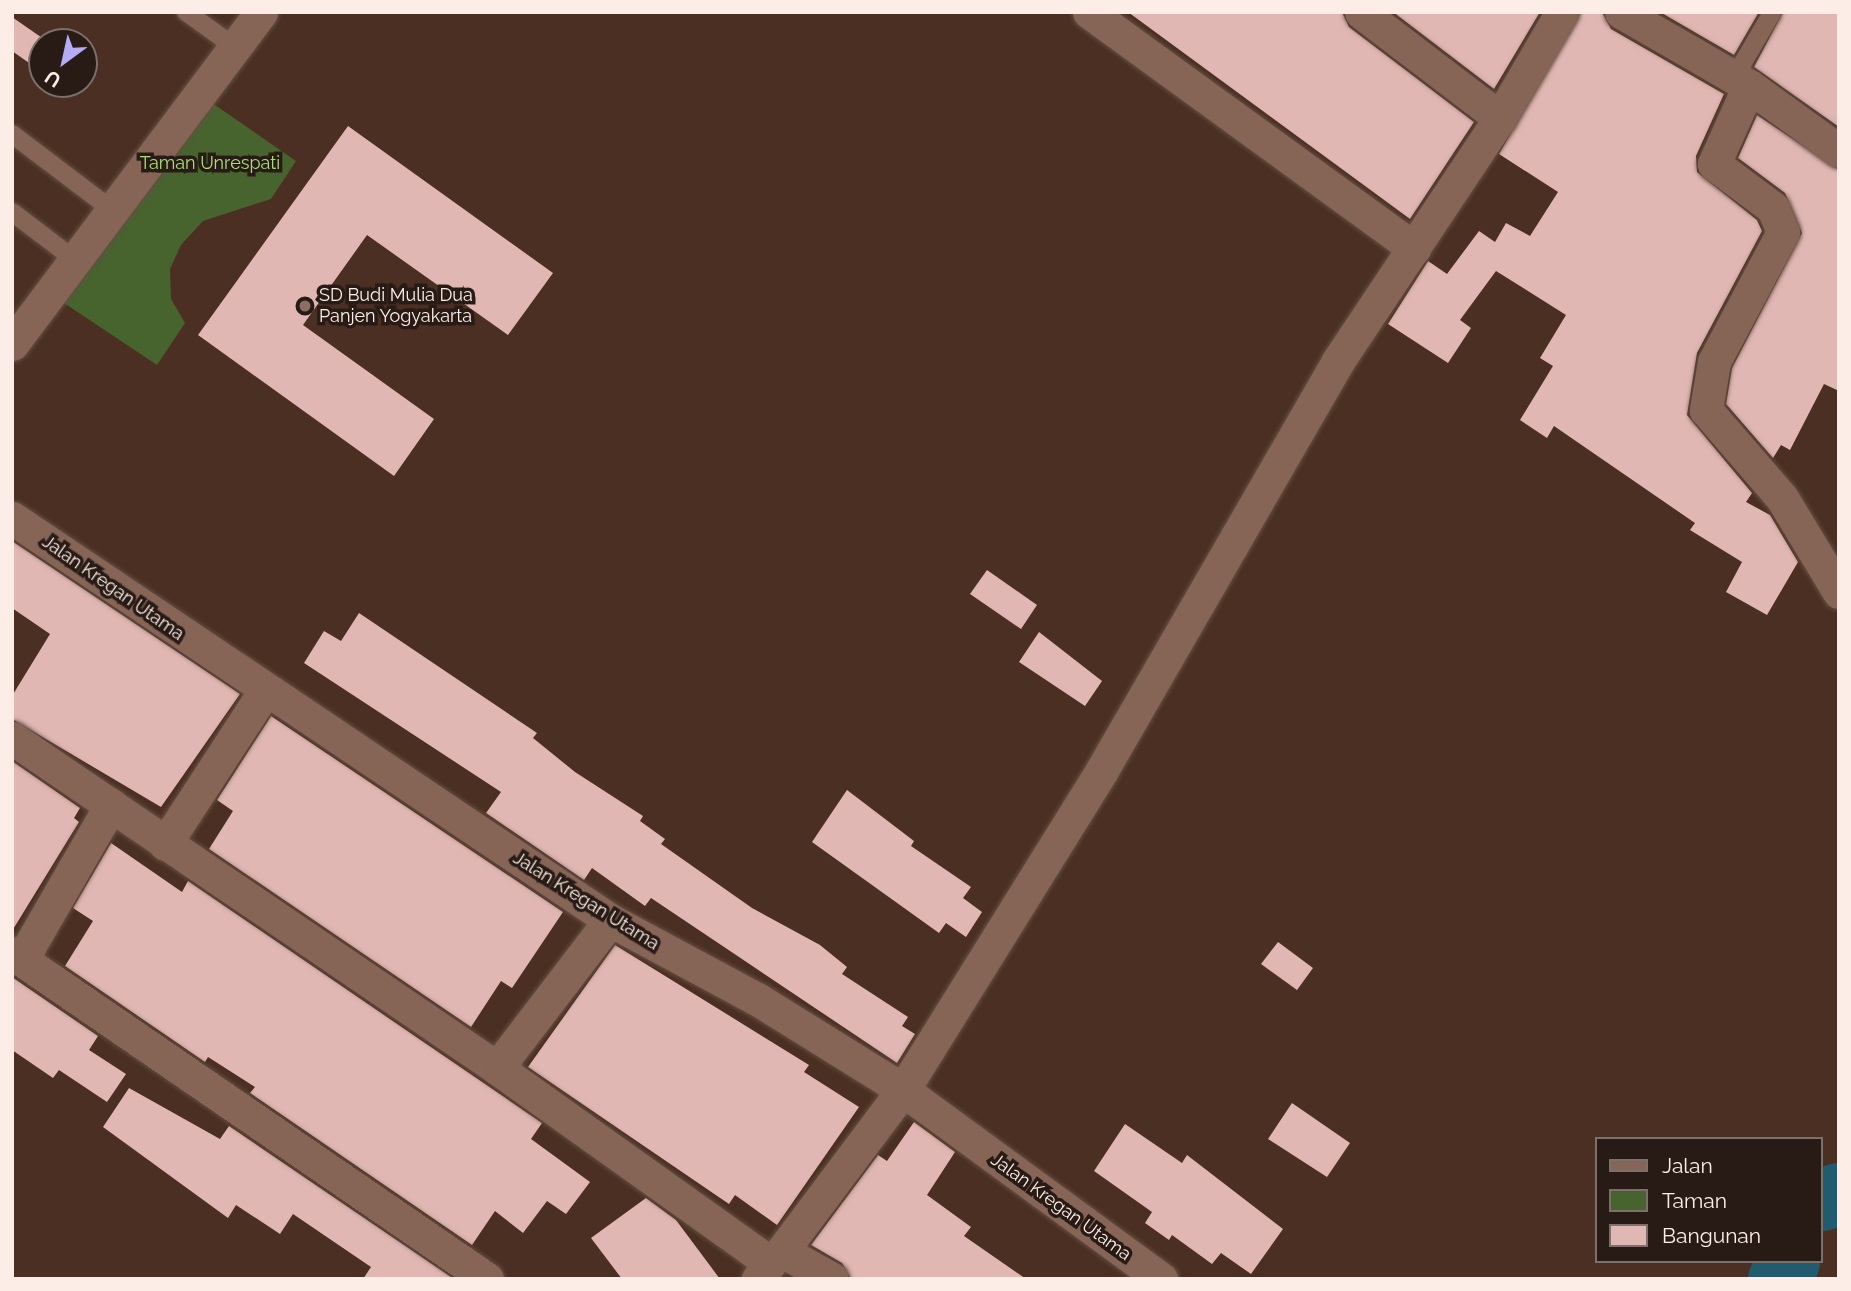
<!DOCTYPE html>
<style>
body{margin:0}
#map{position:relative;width:1851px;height:1291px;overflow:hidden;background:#4b2f22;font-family:Raleway,sans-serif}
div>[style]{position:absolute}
.green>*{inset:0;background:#47642e}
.river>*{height:63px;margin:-31.5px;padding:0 31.5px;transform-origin:31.5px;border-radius:31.5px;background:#205b70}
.building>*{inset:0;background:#e0b7b3}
.roads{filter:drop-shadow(0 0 2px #654e43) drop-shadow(0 0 2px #654e43)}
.lane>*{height:18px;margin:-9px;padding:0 9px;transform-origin:9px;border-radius:9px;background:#866557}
.street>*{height:33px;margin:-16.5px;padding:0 16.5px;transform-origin:16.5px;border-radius:16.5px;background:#866557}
.dots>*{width:19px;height:19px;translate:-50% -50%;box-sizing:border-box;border:4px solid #281b15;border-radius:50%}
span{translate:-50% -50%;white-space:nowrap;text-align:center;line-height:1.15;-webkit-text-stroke:7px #281b15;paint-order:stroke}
.park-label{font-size:18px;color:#a8df77}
.poi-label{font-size:18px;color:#fdede7}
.left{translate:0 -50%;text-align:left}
.street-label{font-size:18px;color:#fdede7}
.frame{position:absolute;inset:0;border:14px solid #fdede7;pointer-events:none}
.legend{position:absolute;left:1595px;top:1137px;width:228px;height:126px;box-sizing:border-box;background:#281b15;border:2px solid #7d6f69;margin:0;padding:9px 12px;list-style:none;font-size:21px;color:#fdede7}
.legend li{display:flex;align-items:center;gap:14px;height:35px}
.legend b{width:35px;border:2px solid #7d6f69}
.north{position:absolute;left:28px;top:28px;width:70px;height:70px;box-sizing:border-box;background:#281b15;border:2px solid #7d6f69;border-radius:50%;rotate:213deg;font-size:19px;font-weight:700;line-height:28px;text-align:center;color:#fdede7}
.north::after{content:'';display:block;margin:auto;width:24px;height:32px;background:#b5acf8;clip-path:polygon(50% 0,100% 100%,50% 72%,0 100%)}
</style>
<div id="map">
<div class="green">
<i style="clip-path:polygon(199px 94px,296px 161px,271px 199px,203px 221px,181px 245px,170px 269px,171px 299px,185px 323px,157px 365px,49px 293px)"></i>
</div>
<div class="river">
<i style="left:1821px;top:1199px;width:19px;rotate:-16deg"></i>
<i style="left:1779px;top:1279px;width:20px;rotate:-63deg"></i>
</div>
<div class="building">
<i style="clip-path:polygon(1128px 12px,1342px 12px,1349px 27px,1474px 122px,1410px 219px)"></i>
<i style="clip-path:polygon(1393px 12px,1540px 12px,1494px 89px)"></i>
<i style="clip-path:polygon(1581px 12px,1602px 12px,1611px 29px,1724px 94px,1696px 156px,1697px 172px,1757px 220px,1762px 231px,1697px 353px,1687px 415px,1752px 493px,1746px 502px,1770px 515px,1798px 562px,1767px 615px,1726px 592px,1742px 562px,1690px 530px,1695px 523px,1554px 426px,1547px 438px,1520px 420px,1553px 366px,1540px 358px,1566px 315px,1496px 271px,1460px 320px,1471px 328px,1448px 363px,1388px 324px,1428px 261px,1447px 274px,1479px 231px,1495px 242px,1506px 223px,1530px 236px,1558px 192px,1499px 154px)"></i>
<i style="clip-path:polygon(1660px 12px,1759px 12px,1734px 55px)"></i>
<i style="clip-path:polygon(1783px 12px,1839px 12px,1839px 127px,1754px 67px)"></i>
<i style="clip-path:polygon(12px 17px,48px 42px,42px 42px,42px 72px,12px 51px)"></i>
<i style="clip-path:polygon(1757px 115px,1839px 170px,1839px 391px,1824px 384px,1790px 450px,1781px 445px,1773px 458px,1726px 404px,1732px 368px,1802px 233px,1785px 193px,1738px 158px)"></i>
<i style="clip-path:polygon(348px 126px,553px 273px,508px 335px,367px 235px,303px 325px,434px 419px,394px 476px,198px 335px)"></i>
<i style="clip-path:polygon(12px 541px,240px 694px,161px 807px,12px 719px,12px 696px,50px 634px,12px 608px)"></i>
<i style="clip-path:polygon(987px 570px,1037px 605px,1021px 629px,970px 594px)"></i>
<i style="clip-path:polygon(359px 613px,537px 733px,533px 738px,575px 772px,643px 816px,640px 821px,665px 839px,661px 844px,752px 908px,820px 945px,847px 967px,842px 974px,908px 1017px,902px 1026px,915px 1034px,897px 1063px,651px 898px,645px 906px,592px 868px,584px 880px,486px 813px,501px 792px,304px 663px,324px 631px,341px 641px)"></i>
<i style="clip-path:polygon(1039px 632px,1102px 681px,1085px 706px,1019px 662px)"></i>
<i style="clip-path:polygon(271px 716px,563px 912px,512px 988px,501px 981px,471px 1027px,209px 849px,233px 811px,217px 800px)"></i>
<i style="clip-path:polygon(12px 761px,80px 808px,74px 818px,79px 822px,12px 931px)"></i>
<i style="clip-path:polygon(847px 790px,914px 841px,911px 846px,971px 887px,963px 898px,982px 912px,966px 937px,946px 923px,939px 933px,812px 842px)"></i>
<i style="clip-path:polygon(111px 843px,182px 892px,188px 881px,542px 1123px,531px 1139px,590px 1182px,566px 1214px,547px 1201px,523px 1233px,495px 1211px,472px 1245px,250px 1093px,255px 1087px,208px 1057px,205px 1062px,65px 966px,93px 921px,73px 908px)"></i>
<i style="clip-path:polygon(1278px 942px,1313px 968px,1297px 990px,1261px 964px)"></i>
<i style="clip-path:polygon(615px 945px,809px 1065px,804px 1072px,859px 1107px,777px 1225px,735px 1195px,729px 1204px,528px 1067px)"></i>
<i style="clip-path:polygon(12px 977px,98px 1036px,89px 1050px,126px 1074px,107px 1102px,59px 1070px,53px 1078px,12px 1050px)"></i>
<i style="clip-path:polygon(129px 1088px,220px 1139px,229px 1126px,451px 1277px,363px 1279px,371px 1267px,293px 1214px,280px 1234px,236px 1205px,228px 1218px,103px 1127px)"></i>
<i style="clip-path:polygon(1292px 1103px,1350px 1143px,1327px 1177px,1268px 1139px)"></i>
<i style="clip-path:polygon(914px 1122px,955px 1152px,927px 1195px,971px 1227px,964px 1236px,1026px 1279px,851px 1279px,842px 1263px,811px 1245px,878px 1155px,887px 1161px)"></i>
<i style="clip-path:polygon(1125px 1124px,1182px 1163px,1187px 1155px,1283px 1229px,1251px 1274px,1221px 1253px,1212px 1264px,1172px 1235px,1169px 1240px,1145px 1223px,1152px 1212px,1094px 1171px)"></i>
<i style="clip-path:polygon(646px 1198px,676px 1220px,720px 1279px,622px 1279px,591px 1238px)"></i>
</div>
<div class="roads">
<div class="lane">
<i style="left:186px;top:12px;width:60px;rotate:35.5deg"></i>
<i style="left:1734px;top:78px;width:75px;rotate:-59.7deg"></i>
<i style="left:12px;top:134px;width:126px;rotate:37.2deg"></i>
<i style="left:12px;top:212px;width:78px;rotate:37.2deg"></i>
</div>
<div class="street">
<i style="left:1089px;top:12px;width:402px;rotate:36deg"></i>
<i style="left:1361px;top:12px;width:175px;rotate:37.3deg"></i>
<i style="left:1621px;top:12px;width:148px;rotate:30deg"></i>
<i style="left:1749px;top:86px;width:111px;rotate:35.8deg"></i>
<i style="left:1749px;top:86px;width:85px;rotate:114.2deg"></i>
<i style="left:1714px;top:164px;width:74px;rotate:36.7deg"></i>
<i style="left:1773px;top:208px;width:26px;rotate:67deg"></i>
<i style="left:1783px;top:232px;width:147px;rotate:118deg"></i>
<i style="left:1714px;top:362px;width:49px;rotate:99.5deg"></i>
<i style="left:1706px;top:410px;width:116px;rotate:49.2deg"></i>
<i style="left:1782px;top:498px;width:110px;rotate:58.8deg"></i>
<i style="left:12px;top:344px;width:415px;rotate:-53.1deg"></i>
<i style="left:12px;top:518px;width:721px;rotate:33.91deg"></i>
<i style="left:610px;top:920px;width:167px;rotate:28.3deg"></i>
<i style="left:757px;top:999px;width:172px;rotate:31.9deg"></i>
<i style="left:903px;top:1090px;width:320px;rotate:36.2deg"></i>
<i style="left:12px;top:738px;width:587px;rotate:34.23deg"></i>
<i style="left:497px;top:1068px;width:335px;rotate:35.5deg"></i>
<i style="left:770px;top:1263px;width:20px;rotate:127deg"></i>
<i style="left:165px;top:844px;width:181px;rotate:-56.9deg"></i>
<i style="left:12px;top:953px;width:576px;rotate:34.46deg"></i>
<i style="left:22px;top:959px;width:178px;rotate:-60deg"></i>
<i style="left:497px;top:1068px;width:186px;rotate:-52.6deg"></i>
<i style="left:832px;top:1279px;width:57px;rotate:-150.8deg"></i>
<i style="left:782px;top:1251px;width:201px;rotate:-53.1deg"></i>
<i style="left:903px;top:1090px;width:377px;rotate:-58.1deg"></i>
<i style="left:1102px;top:770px;width:472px;rotate:-60deg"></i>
<i style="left:1338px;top:361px;width:292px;rotate:-56.3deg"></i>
<i style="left:1500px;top:118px;width:123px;rotate:-59.7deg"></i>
</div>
</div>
<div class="dots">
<i style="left:305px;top:306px;background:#8d6e63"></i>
</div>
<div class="park-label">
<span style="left:210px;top:163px">Taman Unrespati</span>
</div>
<div class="poi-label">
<span class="left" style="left:319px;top:306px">SD Budi Mulia Dua<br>Panjen Yogyakarta</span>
</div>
<div class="street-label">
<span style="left:113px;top:588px;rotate:35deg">Jalan Kregan Utama</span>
<span style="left:586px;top:901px;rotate:32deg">Jalan Kregan Utama</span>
<span style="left:1061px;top:1207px;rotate:36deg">Jalan Kregan Utama</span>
</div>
<div class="frame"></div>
<ul class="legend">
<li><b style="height:9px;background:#866557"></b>Jalan</li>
<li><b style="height:19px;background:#47642e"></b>Taman</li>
<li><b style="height:19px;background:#e0b7b3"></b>Bangunan</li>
</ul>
<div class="north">U</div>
</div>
